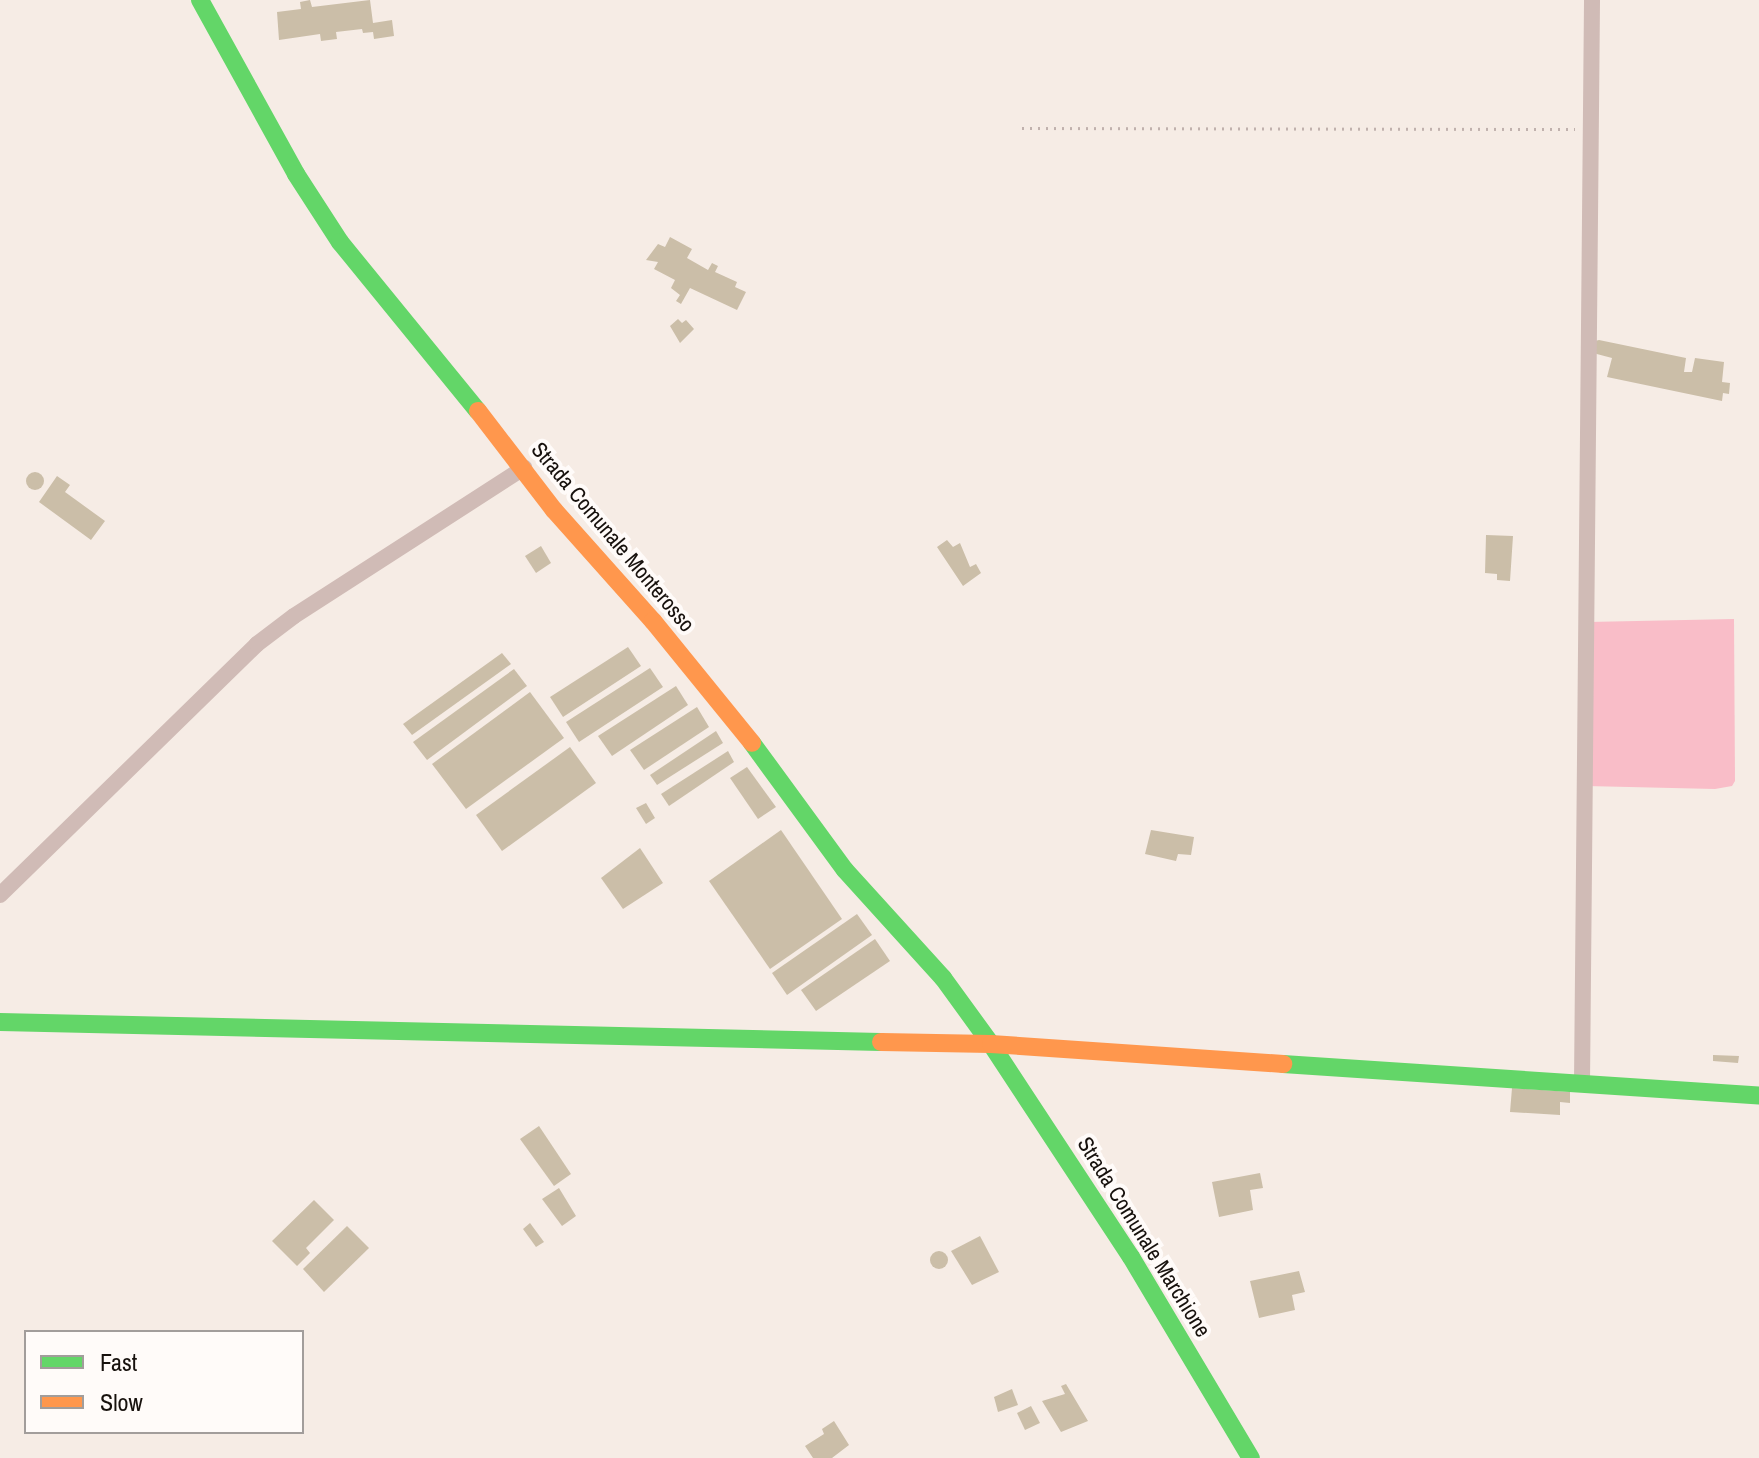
<!DOCTYPE html>
<style>
body{margin:0}
#map{position:relative;width:1759px;height:1458px;overflow:hidden;background:#f6ece5;font-family:"Archivo Narrow",sans-serif}
div>[style]{position:absolute}
.forest>*{inset:0;background:#f9bdc8}
.building>*{inset:0;background:#cbbea8}
.round{border-radius:50%}
.path>*{height:3px;margin-top:-1.5px;transform-origin:0;background:repeating-linear-gradient(90deg,#c0b1ad 0 2px,transparent 0 8px)}
.street>*{height:16px;margin:-8px;padding:0 8px;transform-origin:8px;border-radius:8px;background:#d0bbb6}
.fast>*{height:18px;margin:-9px;padding:0 9px;transform-origin:9px;border-radius:9px;background:#63d668}
.slow>*{height:18px;margin:-9px;padding:0 9px;transform-origin:9px;border-radius:9px;background:#ff974d}
span{translate:-50% -50%;white-space:nowrap;text-align:center;line-height:1.15;-webkit-text-stroke:8px #fffbf9;paint-order:stroke}
.street-label{font-size:22px;color:#17110d}
.legend{position:absolute;left:24px;top:1330px;width:280px;height:104px;box-sizing:border-box;background:#fffbf9;border:2px solid #a29d9b;margin:0;padding:10px 14px;list-style:none;font-size:24px;color:#17110d}
.legend li{display:flex;align-items:center;gap:16px;height:40px}
.legend b{width:40px;border:2px solid #a29d9b}
</style>
<div id="map">
<div class="forest">
<i style="clip-path:polygon(1734px 619px,1735px 781px,1732px 786px,1715px 789px,1586px 786px,1588px 622px)"></i>
</div>
<div class="building">
<i style="clip-path:polygon(310px 0,312px 7px,370px 0,373px 23px,392px 20px,394px 36px,374px 39px,373px 32px,363px 33px,362px 29px,336px 32px,337px 39px,321px 41px,320px 34px,279px 40px,277px 12px,301px 9px,300px 2px)"></i>
<i style="clip-path:polygon(670px 237px,692px 249px,687px 258px,708px 270px,712px 263px,718px 266px,715px 272px,737px 282px,735px 287px,746px 292px,737px 310px,690px 288px,681px 304px,676px 301px,680px 295px,671px 288px,675px 280px,654px 269px,658px 262px,646px 260px,658px 244px,665px 247px)"></i>
<i style="clip-path:polygon(678px 319px,682px 323px,686px 320px,694px 329px,680px 343px,670px 326px)"></i>
<i style="clip-path:polygon(1599px 340px,1686px 358px,1684px 372px,1692px 372px,1695px 358px,1724px 362px,1722px 382px,1730px 383px,1729px 394px,1723px 393px,1722px 401px,1607px 377px,1612px 358px,1593px 353px,1595px 341px)"></i>
<i class="round" style="left:26px;top:472px;width:18px;height:18px"></i>
<i style="clip-path:polygon(57px 476px,70px 485px,65px 492px,105px 521px,91px 540px,39px 502px)"></i>
<i style="clip-path:polygon(1486px 535px,1513px 536px,1510px 581px,1497px 580px,1497px 574px,1485px 573px)"></i>
<i style="clip-path:polygon(947px 540px,953px 547px,960px 543px,970px 567px,976px 564px,981px 573px,963px 586px,937px 547px)"></i>
<i style="clip-path:polygon(541px 546px,551px 563px,536px 573px,525px 556px)"></i>
<i style="clip-path:polygon(628px 647px,641px 666px,563px 717px,550px 697px)"></i>
<i style="clip-path:polygon(502px 653px,511px 664px,412px 735px,403px 724px)"></i>
<i style="clip-path:polygon(650px 668px,663px 687px,579px 742px,566px 722px)"></i>
<i style="clip-path:polygon(514px 669px,527px 686px,427px 760px,413px 742px)"></i>
<i style="clip-path:polygon(676px 686px,688px 705px,612px 756px,598px 736px)"></i>
<i style="clip-path:polygon(530px 692px,564px 738px,466px 809px,432px 764px)"></i>
<i style="clip-path:polygon(697px 707px,709px 727px,644px 770px,630px 750px)"></i>
<i style="clip-path:polygon(716px 731px,723px 743px,657px 785px,650px 775px)"></i>
<i style="clip-path:polygon(570px 747px,596px 783px,502px 851px,476px 815px)"></i>
<i style="clip-path:polygon(728px 751px,734px 762px,669px 806px,661px 794px)"></i>
<i style="clip-path:polygon(747px 767px,776px 807px,758px 819px,730px 778px)"></i>
<i style="clip-path:polygon(646px 803px,655px 818px,646px 824px,636px 808px)"></i>
<i style="clip-path:polygon(781px 830px,842px 919px,770px 969px,709px 881px)"></i>
<i style="clip-path:polygon(1151px 830px,1194px 837px,1191px 855px,1178px 854px,1176px 861px,1145px 854px)"></i>
<i style="clip-path:polygon(640px 848px,663px 883px,623px 909px,601px 878px)"></i>
<i style="clip-path:polygon(857px 914px,872px 935px,787px 995px,772px 973px)"></i>
<i style="clip-path:polygon(875px 939px,890px 961px,816px 1011px,801px 990px)"></i>
<i style="clip-path:polygon(1713px 1055px,1739px 1056px,1738px 1063px,1713px 1061px)"></i>
<i style="clip-path:polygon(1512px 1088px,1570px 1092px,1570px 1103px,1560px 1102px,1560px 1115px,1510px 1112px)"></i>
<i style="clip-path:polygon(539px 1126px,571px 1174px,554px 1186px,520px 1139px)"></i>
<i style="clip-path:polygon(1260px 1173px,1263px 1188px,1250px 1190px,1253px 1210px,1219px 1217px,1212px 1182px)"></i>
<i style="clip-path:polygon(559px 1188px,576px 1216px,562px 1226px,542px 1199px)"></i>
<i style="clip-path:polygon(314px 1200px,334px 1220px,306px 1248px,310px 1253px,297px 1266px,272px 1241px)"></i>
<i style="clip-path:polygon(530px 1223px,544px 1242px,536px 1247px,523px 1229px)"></i>
<i style="clip-path:polygon(347px 1226px,369px 1248px,324px 1292px,303px 1269px)"></i>
<i style="clip-path:polygon(980px 1236px,999px 1272px,972px 1285px,951px 1251px)"></i>
<i class="round" style="left:930px;top:1251px;width:18px;height:18px"></i>
<i style="clip-path:polygon(1299px 1271px,1305px 1292px,1292px 1295px,1295px 1310px,1259px 1318px,1250px 1281px)"></i>
<i style="clip-path:polygon(1066px 1384px,1088px 1421px,1061px 1432px,1042px 1401px,1065px 1394px,1061px 1386px)"></i>
<i style="clip-path:polygon(1012px 1389px,1018px 1405px,998px 1412px,994px 1397px)"></i>
<i style="clip-path:polygon(1031px 1406px,1040px 1423px,1025px 1430px,1017px 1413px)"></i>
<i style="clip-path:polygon(834px 1421px,849px 1445px,832px 1458px,813px 1458px,805px 1446px,824px 1434px,822px 1429px)"></i>
</div>
<div class="path">
<i style="left:1022px;top:128px;width:553px;rotate:0.1deg"></i>
</div>
<div class="street">
<i style="left:0;top:895px;width:359px;rotate:-44.3deg"></i>
<i style="left:257px;top:644px;width:46px;rotate:-37.1deg"></i>
<i style="left:294px;top:616px;width:274px;rotate:-32.8deg"></i>
<i style="left:1582px;top:1083px;width:1083px;rotate:-89.47deg"></i>
</div>
<div class="fast">
<i style="left:200px;top:0;width:199px;rotate:61.1deg"></i>
<i style="left:296px;top:174px;width:81px;rotate:57.1deg"></i>
<i style="left:340px;top:242px;width:218px;rotate:50.8deg"></i>
<i style="left:752px;top:743px;width:157px;rotate:53.8deg"></i>
<i style="left:845px;top:870px;width:146px;rotate:47.8deg"></i>
<i style="left:943px;top:978px;width:82px;rotate:54deg"></i>
<i style="left:991px;top:1044px;width:255px;rotate:56.7deg"></i>
<i style="left:1131px;top:1257px;width:234px;rotate:59.2deg"></i>
<i style="left:0;top:1022px;width:881px;rotate:1.3deg"></i>
<i style="left:1283px;top:1064px;width:477px;rotate:3.8deg"></i>
</div>
<div class="slow">
<i style="left:478px;top:411px;width:125px;rotate:52.5deg"></i>
<i style="left:554px;top:510px;width:149px;rotate:48.3deg"></i>
<i style="left:653px;top:621px;width:157px;rotate:50.9deg"></i>
<i style="left:881px;top:1042px;width:110px;rotate:1deg"></i>
<i style="left:991px;top:1044px;width:293px;rotate:3.9deg"></i>
</div>
<div class="street-label">
<span style="left:613px;top:537px;rotate:50deg">Strada Comunale Monterosso</span>
<span style="left:1144px;top:1237px;rotate:58deg">Strada Comunale Marchione</span>
</div>
<ul class="legend">
<li><b style="height:10px;background:#63d668"></b>Fast</li>
<li><b style="height:10px;background:#ff974d"></b>Slow</li>
</ul>
</div>
